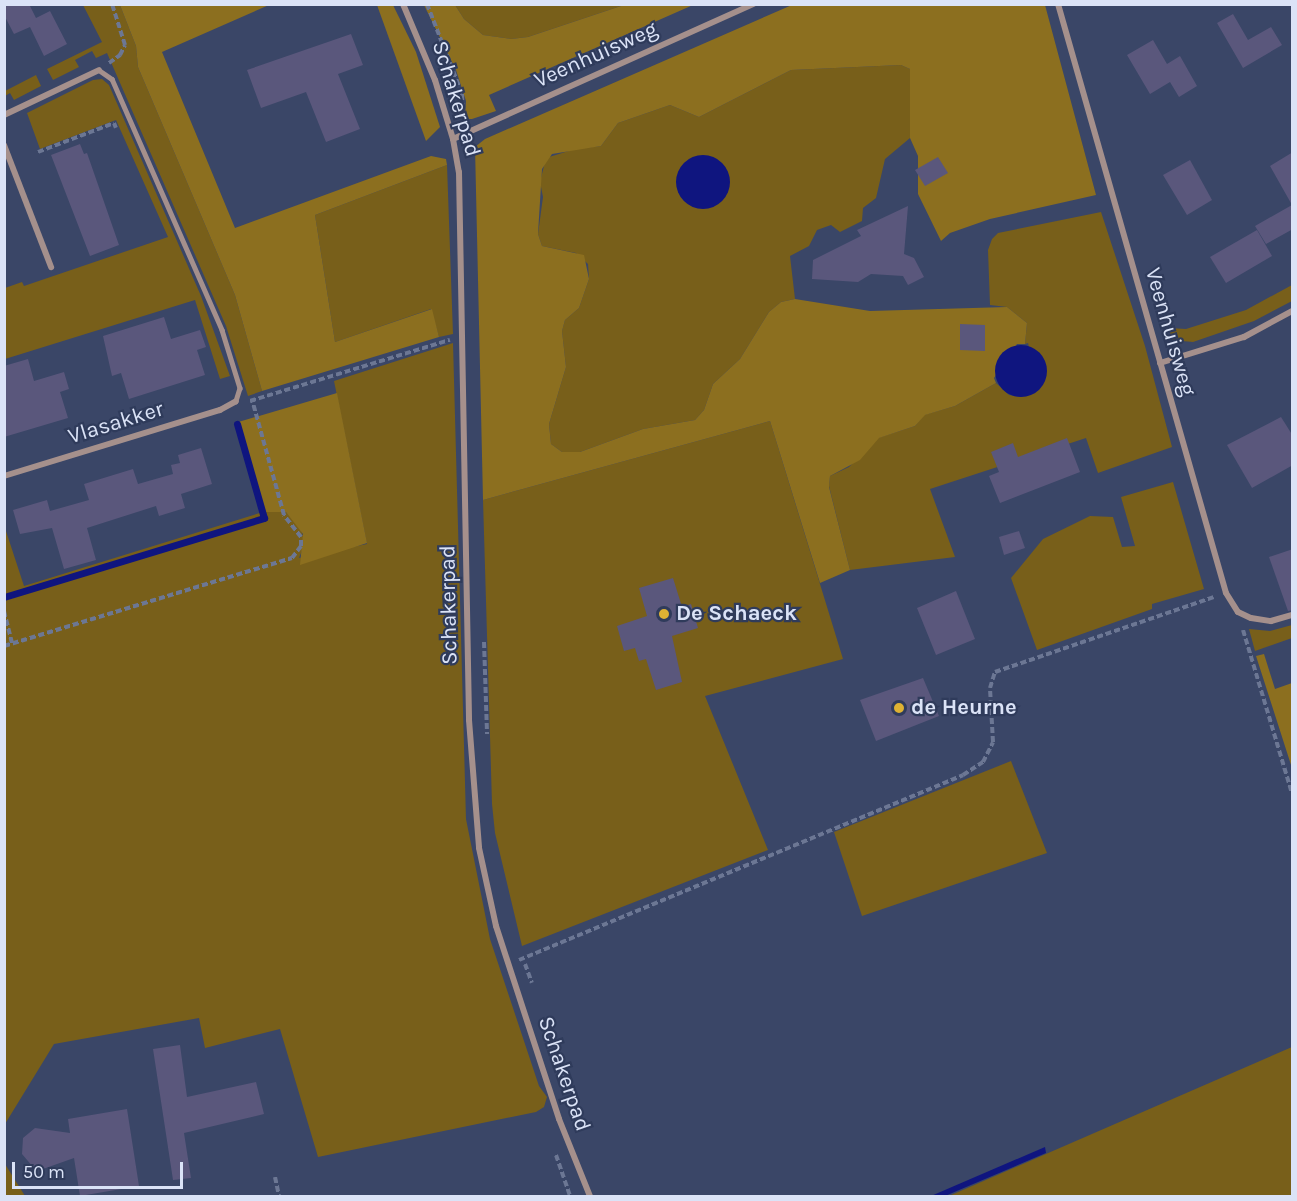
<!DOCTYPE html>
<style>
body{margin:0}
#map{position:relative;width:1297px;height:1201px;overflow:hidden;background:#3a4667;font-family:Karla,sans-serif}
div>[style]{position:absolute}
.green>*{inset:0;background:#785f1a}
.forest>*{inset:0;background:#8c6f1f}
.water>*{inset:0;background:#0f157f}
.round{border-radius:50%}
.stream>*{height:7px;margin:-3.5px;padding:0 3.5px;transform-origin:3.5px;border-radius:3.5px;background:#0f157f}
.building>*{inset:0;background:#5a577c}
.path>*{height:4px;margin-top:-2px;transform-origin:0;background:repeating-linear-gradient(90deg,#6c7794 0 6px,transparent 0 9px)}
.lane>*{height:4.5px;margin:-2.25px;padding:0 2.25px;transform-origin:2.25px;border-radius:2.25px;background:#a5908c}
.street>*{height:6px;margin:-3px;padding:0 3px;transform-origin:3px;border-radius:3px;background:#a5908c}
.dots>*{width:16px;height:16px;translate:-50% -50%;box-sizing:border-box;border:3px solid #2f3b5b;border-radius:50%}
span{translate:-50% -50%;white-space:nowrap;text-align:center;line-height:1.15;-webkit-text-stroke:4.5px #2f3b5b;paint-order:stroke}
.street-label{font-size:22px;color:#dbe3f7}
.poi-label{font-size:22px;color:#dbe3f7;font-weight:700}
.left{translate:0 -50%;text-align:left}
.frame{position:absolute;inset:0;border:6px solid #dbe3f7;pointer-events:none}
.scale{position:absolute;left:12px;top:1162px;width:171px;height:27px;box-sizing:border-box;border:3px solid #dbe3f7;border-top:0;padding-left:8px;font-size:18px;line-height:21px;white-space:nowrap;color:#dbe3f7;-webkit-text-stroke:4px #2f3b5b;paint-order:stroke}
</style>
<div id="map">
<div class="green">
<i style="clip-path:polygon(83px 5px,120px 5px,136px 46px,138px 67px,235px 295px,262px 391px,248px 396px,226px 326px,107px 53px,96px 58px,92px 51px,75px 60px,79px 67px,53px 80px,47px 69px,102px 42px)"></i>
<i style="clip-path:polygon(455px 5px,624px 5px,528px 37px,511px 39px,483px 35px,464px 19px)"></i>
<i style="clip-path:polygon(901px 65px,910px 69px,910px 138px,885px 159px,876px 198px,863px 208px,862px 221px,840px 232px,831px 225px,817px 230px,809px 246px,790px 256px,795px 299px,781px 302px,769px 312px,740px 359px,713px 384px,704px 410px,695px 420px,643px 429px,580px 452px,562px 452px,551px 444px,549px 424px,566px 367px,562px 331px,565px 320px,579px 308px,589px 279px,588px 264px,576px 253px,542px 246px,538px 234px,543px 197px,540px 182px,546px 158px,575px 149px,601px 146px,618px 123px,670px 105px,699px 117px,791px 70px)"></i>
<i style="clip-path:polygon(36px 75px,41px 86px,14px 100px,10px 93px,5px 96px,5px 91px)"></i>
<i style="clip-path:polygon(102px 79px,109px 85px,201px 296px,230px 376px,220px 379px,195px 300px,5px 359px,5px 288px,22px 282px,24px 286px,168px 237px,116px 120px,40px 149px,27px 113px,93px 80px)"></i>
<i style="clip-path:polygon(447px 165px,453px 334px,439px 337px,431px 309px,335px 342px,315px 215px)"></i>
<i style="clip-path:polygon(1101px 212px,1145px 346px,1172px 447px,1098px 473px,1086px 438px,930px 489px,955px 557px,850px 570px,829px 486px,830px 476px,849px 467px,878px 438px,915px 426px,924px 415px,955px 406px,996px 383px,1009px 395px,1021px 397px,1039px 390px,1028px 343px,1025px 344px,1027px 323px,1007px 307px,990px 305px,988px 250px,992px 239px,998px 233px)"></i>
<i style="clip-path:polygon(1292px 285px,1292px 301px,1254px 321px,1193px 342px,1172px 340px,1169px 328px,1186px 329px,1246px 310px)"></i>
<i style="clip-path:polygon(453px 343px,466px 819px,490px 939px,539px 1086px,547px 1097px,544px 1107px,536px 1112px,318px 1157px,280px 1029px,205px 1048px,199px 1018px,54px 1044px,5px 1124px,4px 525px,24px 586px,263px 512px,286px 512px,300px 527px,305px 543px,299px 558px,367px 544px,334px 381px)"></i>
<i style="clip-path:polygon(770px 421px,843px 659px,705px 696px,768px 850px,522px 946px,495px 833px,492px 804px,483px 500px)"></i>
<i style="clip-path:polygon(1173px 482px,1204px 589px,1152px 604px,1152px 609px,1037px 650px,1011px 578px,1043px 539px,1090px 516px,1113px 517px,1122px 547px,1135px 546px,1121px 497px)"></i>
<i style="clip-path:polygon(1292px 625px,1292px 638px,1255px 651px,1249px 629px,1270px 631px)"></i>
<i style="clip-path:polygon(1011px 761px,1047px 853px,862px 916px,834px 832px)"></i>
<i style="clip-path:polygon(1292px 1047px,1292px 1196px,949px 1196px)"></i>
<i style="clip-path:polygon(4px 1164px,5px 1164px,25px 1196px,5px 1196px)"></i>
</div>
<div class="forest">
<i style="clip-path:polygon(120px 5px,269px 5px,162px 52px,235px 228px,431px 156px,446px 159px,447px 165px,315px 215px,335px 342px,432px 309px,439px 337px,262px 391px,235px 295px,138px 67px,136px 46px)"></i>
<i style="clip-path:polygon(377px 5px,393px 5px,416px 52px,440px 127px,426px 141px)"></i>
<i style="clip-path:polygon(424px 5px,455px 5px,464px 19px,483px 35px,511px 39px,528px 37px,624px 5px,693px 5px,489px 95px,496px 111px,472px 119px,465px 119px,466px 101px,456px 70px)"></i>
<i style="clip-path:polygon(792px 5px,1045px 5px,1096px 195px,990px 219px,950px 233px,941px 241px,918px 194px,918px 156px,910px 138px,910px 69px,901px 65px,791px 70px,699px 117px,670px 105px,618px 123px,601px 146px,552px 154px,542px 169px,538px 234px,542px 246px,584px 255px,589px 279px,579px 308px,565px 320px,562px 331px,566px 367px,549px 424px,551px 444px,562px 452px,580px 452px,643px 429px,695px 420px,704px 410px,713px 384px,740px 359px,769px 312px,781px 302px,795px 299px,870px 311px,1007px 307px,1027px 323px,1025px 344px,1017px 344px,994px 378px,996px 383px,955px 406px,925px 415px,915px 426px,879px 438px,860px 460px,830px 476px,829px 487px,850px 570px,820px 583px,770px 421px,483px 500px,475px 147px,485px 139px)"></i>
<i style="clip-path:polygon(337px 393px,367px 543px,300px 565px,303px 534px,286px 512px,263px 512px,235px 423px)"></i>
<i style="clip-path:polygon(1264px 654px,1275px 689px,1292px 683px,1292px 768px,1256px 656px)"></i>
</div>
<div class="water">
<i class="round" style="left:676px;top:155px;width:54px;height:54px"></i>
<i class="round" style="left:995px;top:345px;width:52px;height:52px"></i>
<i style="clip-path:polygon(1045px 1147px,1046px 1153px,945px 1196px,931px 1196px)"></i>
</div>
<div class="stream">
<i style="left:4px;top:597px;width:272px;rotate:-16.9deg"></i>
<i style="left:264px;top:518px;width:98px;rotate:-106deg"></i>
</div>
<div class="building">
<i style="clip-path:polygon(4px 4px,29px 4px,36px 18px,50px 11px,67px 44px,44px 56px,30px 27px,14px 34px,4px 15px)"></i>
<i style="clip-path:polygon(1233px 14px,1248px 40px,1271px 27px,1282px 45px,1243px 68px,1217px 23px)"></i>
<i style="clip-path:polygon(351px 34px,363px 65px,338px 74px,360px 129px,326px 142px,306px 92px,261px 108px,247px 70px)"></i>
<i style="clip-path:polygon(1153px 40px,1167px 64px,1180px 56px,1197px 86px,1179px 97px,1170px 82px,1150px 94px,1127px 55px)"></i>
<i style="clip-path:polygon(80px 144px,84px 154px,87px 153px,119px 245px,90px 256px,51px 155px)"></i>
<i style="clip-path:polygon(1293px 152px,1293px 229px,1266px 244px,1255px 226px,1292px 205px,1270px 166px)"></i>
<i style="clip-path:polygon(938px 157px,948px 173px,925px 186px,915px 170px)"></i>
<i style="clip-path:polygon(1190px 160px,1212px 200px,1187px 215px,1163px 175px)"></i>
<i style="clip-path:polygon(908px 206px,904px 254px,914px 258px,924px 277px,908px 285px,903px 276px,871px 274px,858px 282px,812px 279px,813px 260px,861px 236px,857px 230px)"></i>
<i style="clip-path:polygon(1257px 230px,1272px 256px,1226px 283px,1210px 257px)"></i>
<i style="clip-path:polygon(164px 317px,171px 339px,200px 330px,206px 347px,197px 350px,205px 375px,129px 399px,121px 373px,112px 376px,103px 336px)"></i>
<i style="clip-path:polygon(960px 324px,985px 325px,985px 351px,960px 350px)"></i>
<i style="clip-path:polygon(28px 359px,34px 381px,64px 372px,69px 389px,60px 392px,68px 418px,4px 437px,4px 366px)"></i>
<i style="clip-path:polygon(1281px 417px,1293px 436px,1293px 465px,1252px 488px,1227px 445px)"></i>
<i style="clip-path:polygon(1067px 438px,1080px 472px,1000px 503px,989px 476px,999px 472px,991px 452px,1013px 443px,1018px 457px)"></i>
<i style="clip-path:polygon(201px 448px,212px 484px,181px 494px,185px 508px,159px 516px,156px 506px,87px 528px,96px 560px,64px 569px,52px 528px,20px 534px,13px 510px,47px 500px,50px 511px,89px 500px,84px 484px,133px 469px,138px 484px,173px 474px,171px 465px,180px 463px,178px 455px)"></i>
<i style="clip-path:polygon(1019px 531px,1025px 548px,1004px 555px,999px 537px)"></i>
<i style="clip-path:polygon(1293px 549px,1293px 610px,1288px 611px,1269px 557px)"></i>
<i style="clip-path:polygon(673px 578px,682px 607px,691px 604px,698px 628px,672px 636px,682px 682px,656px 690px,646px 659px,639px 661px,635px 648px,624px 651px,617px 626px,647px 616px,639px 588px)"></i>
<i style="clip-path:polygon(956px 591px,975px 639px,936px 655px,917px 608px)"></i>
<i style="clip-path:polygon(923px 678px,939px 716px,876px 741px,860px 700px)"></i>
<i style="clip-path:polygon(180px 1045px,187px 1097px,256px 1082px,264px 1114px,184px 1133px,191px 1178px,173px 1180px,153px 1049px)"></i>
<i style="clip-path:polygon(127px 1109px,139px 1186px,80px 1196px,74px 1158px,43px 1169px,33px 1167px,22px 1154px,23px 1138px,35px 1128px,70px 1133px,68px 1119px)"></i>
</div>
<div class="path">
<i style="left:427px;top:4px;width:97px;rotate:68.7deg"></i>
<i style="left:462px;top:94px;width:23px;rotate:88deg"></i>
<i style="left:109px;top:63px;width:14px;rotate:-36deg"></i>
<i style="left:120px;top:55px;width:11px;rotate:-63deg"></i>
<i style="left:125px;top:45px;width:43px;rotate:-107.6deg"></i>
<i style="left:38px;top:152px;width:81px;rotate:-20.9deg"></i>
<i style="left:114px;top:123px;width:5px;rotate:68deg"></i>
<i style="left:250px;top:401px;width:209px;rotate:-17deg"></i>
<i style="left:4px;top:611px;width:34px;rotate:76deg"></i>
<i style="left:1243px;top:630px;width:170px;rotate:73.3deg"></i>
<i style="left:484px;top:642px;width:92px;rotate:88.1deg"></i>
<i style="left:4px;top:646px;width:301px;rotate:-17deg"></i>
<i style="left:292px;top:558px;width:15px;rotate:-53deg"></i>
<i style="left:301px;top:546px;width:9px;rotate:-90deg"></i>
<i style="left:301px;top:537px;width:28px;rotate:-128deg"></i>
<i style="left:284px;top:515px;width:119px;rotate:-105.5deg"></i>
<i style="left:519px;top:960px;width:481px;rotate:-22.6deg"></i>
<i style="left:963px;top:775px;width:24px;rotate:-33deg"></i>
<i style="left:983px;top:762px;width:22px;rotate:-63deg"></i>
<i style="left:993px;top:742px;width:54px;rotate:-93.2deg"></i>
<i style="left:990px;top:688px;width:17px;rotate:-73deg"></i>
<i style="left:995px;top:672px;width:231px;rotate:-18.9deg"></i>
<i style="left:525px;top:964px;width:20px;rotate:70deg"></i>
<i style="left:557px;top:1058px;width:28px;rotate:75deg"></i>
<i style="left:556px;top:1155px;width:43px;rotate:71.1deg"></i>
<i style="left:275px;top:1177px;width:19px;rotate:78deg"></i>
</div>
<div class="lane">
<i style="left:99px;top:70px;width:16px;rotate:35deg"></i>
<i style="left:112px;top:79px;width:274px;rotate:66.3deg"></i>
<i style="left:222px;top:330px;width:61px;rotate:72.8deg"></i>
<i style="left:240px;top:388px;width:14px;rotate:107deg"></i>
</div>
<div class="street">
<i style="left:403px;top:4px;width:82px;rotate:67.2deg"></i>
<i style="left:435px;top:80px;width:62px;rotate:73deg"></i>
<i style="left:453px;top:139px;width:34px;rotate:80deg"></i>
<i style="left:459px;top:172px;width:548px;rotate:88.95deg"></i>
<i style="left:469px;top:720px;width:128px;rotate:85.5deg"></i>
<i style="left:479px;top:848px;width:80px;rotate:77.7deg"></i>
<i style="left:496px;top:926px;width:203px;rotate:71.9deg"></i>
<i style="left:559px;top:1119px;width:83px;rotate:68.1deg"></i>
<i style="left:1058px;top:4px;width:612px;rotate:74.08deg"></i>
<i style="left:1226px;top:593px;width:22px;rotate:58deg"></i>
<i style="left:1238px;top:612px;width:14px;rotate:25deg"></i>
<i style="left:1251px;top:618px;width:20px;rotate:9deg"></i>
<i style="left:1271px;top:621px;width:22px;rotate:-16deg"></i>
<i style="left:4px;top:115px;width:105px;rotate:-25.3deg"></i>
<i style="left:453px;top:139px;width:329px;rotate:-24.2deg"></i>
<i style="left:4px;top:145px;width:131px;rotate:68.9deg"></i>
<i style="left:1160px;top:363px;width:88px;rotate:-17.2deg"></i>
<i style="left:1244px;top:337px;width:55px;rotate:-28.4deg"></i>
<i style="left:4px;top:476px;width:226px;rotate:-17deg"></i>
<i style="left:220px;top:410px;width:18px;rotate:-29deg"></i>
</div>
<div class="dots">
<i style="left:664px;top:614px;background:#deb133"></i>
<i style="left:899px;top:708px;background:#deb133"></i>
</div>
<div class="street-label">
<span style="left:596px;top:55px;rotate:-24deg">Veenhuisweg</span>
<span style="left:456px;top:99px;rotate:73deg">Schakerpad</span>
<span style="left:1170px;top:332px;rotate:74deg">Veenhuisweg</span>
<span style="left:116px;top:423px;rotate:-17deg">Vlasakker</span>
<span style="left:449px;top:605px;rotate:-91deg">Schakerpad</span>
<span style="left:564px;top:1074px;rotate:71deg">Schakerpad</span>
</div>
<div class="poi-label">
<span class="left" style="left:676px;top:614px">De Schaeck</span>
<span class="left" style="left:911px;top:708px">de Heurne</span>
</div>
<div class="frame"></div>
<div class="scale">50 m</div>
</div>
